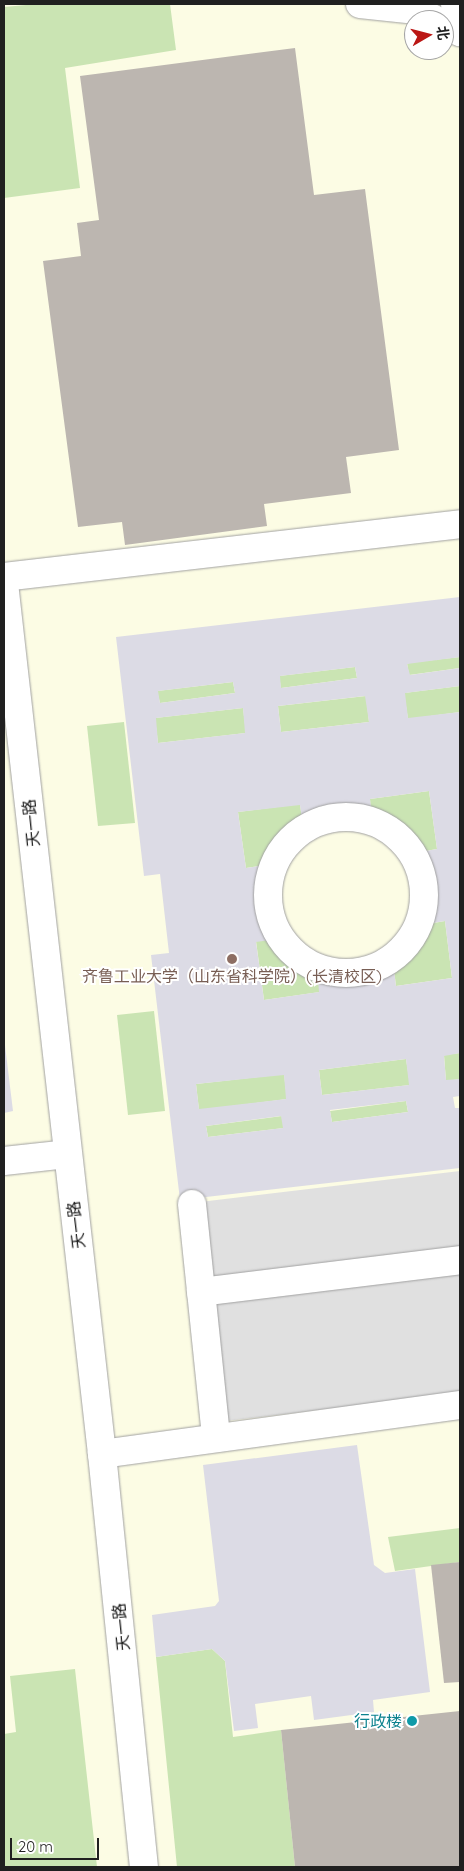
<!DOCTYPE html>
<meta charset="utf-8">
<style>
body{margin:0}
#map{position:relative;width:464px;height:1871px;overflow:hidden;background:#efede7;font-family:Quicksand,"Noto Sans SC",sans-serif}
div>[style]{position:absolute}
.education>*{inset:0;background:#fcfce4}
.grass>*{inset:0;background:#cae4b3}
.parking>*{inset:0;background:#e0e0e0}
.plaza>*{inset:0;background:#dcdbe5}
.building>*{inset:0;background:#bcb6b0}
.roads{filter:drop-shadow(0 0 1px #a1a1a1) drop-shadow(0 0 1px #a1a1a1)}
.minor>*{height:28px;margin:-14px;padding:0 14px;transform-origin:14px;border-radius:14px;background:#fff}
.minor>.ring{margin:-14px;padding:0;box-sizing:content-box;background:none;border:28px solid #fff;border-radius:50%}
.dots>*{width:14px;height:14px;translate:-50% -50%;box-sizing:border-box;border:2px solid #fff;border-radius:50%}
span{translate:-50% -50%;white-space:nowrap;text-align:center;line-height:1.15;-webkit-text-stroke:4px #fff;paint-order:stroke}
.street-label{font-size:16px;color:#202020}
.education-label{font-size:16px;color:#785e54}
.culture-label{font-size:16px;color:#0d838f}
.right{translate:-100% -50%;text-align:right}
.frame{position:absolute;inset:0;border:5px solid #202020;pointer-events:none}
.north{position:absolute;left:404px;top:10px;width:50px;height:50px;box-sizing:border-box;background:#fff;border:1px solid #a6a6a6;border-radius:50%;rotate:82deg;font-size:14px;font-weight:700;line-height:20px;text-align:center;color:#202020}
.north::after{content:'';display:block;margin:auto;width:18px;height:22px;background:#bb1715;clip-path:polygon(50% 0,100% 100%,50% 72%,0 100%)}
.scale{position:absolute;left:10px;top:1838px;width:89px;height:22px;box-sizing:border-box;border:2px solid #202020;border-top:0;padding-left:6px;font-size:15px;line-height:18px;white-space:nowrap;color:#202020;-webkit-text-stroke:4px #fff;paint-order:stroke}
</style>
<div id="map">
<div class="education">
<i style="clip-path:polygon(evenodd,4px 4px,460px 4px,460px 1867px,4px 1867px,4px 4px,414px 20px,444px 20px,444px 50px,414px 50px,414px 20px)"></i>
</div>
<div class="grass">
<i style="clip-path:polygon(37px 4px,170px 4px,176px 50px,65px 68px,80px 188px,4px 198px,4px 7px)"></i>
<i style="clip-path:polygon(460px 657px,460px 668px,409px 675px,407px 663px)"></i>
<i style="clip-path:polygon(355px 667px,357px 678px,281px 688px,279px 676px)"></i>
<i style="clip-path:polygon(233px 682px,235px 693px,160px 703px,157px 691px)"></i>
<i style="clip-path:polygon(460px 686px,460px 712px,408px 719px,404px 693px)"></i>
<i style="clip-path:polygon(366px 696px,369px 722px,281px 732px,278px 706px)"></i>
<i style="clip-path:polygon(243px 708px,246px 733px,158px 743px,155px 718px)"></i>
<i style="clip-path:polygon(124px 722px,135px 823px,98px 826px,87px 726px)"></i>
<i style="clip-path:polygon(429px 791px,437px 849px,420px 852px,415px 841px,394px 819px,371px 814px,370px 799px)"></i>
<i style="clip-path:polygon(300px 804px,302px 819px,278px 836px,265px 865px,246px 868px,238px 812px)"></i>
<i style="clip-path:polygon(445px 921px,452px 978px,396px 986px,394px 970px,420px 948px,428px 924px)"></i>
<i style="clip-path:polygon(270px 939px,273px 949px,295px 969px,318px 980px,320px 992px,264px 1000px,256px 941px)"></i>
<i style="clip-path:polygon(154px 1011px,165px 1111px,128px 1115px,117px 1015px)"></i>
<i style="clip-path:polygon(460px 1053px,460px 1079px,446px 1081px,444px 1055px)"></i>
<i style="clip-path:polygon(406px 1059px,410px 1085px,322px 1095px,319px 1070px)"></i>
<i style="clip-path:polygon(284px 1074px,287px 1099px,199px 1110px,196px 1084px)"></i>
<i style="clip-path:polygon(406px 1101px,408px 1112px,332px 1122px,330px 1111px)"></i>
<i style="clip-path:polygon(282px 1116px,284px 1128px,208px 1137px,206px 1126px)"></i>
<i style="clip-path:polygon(460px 1528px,460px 1562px,395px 1571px,388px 1537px)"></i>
<i style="clip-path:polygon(212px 1649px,225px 1661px,233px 1737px,281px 1730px,295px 1867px,177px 1867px,156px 1657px)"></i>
<i style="clip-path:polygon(75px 1669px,97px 1867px,4px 1867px,4px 1734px,16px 1732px,10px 1676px)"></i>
</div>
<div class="parking">
<i style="clip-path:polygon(460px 1171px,460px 1393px,226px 1421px,200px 1202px)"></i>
</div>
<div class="plaza">
<i style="clip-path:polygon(evenodd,460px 597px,460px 657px,407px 664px,410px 675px,460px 668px,460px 686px,405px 693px,408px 718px,460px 712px,460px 1053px,444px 1056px,446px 1080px,460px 1079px,460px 1096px,453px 1097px,455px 1108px,460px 1108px,460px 1168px,180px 1200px,151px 955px,169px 953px,160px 874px,144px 876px,116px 637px,460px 597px,355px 667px,357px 678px,281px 688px,280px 676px,355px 667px,460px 597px,233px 682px,235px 693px,160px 703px,158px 691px,233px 682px,460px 597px,365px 696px,369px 722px,281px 732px,278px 706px,365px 696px,460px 597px,243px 708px,245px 733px,158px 743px,156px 718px,243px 708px,460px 597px,429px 791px,437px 849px,420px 852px,415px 841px,394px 819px,372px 814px,370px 799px,429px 791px,460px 597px,300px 805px,302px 819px,278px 836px,265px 865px,246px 868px,238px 812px,300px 805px,460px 597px,338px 817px,363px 819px,385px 828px,404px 843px,417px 864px,423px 888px,422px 912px,413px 935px,398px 954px,377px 967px,353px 973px,329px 972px,306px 963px,287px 947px,274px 926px,268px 903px,269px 878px,279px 855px,294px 836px,314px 823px,338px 817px,460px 597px,445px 921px,452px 978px,396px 986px,394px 970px,420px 948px,427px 924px,445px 921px,460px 597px,270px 940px,273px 949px,296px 969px,318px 980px,319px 992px,264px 1000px,256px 942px,270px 940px,460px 597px,406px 1059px,409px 1085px,322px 1095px,319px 1070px,406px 1059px,460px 597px,284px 1075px,286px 1099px,199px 1109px,196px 1084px,284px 1075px,460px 597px,406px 1101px,408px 1112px,332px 1122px,330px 1110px,406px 1101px,460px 597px,281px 1116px,283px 1128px,208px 1137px,206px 1126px,281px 1116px)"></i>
<i style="clip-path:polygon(4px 1037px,13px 1111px,4px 1113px)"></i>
<i style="clip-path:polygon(357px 1445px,374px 1565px,385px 1573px,415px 1569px,430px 1692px,373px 1700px,374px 1712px,314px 1720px,311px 1696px,255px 1704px,258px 1728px,234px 1731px,225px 1661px,212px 1649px,156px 1657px,152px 1615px,215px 1606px,219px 1601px,203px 1465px)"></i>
</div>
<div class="building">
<i style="clip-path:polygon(295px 48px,314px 195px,365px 189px,399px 450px,346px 457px,351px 493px,264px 504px,267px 526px,125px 545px,122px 522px,78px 527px,43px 261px,81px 256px,77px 223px,99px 220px,80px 76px)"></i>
<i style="clip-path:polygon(460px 1562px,460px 1682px,444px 1683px,431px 1565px)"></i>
<i style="clip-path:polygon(460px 1711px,460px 1867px,295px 1867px,281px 1730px)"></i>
</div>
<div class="roads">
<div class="minor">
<i style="left:360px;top:4px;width:57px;rotate:6deg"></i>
<i style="left:417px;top:10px;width:21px;rotate:28deg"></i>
<i style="left:455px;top:4px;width:13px;rotate:67deg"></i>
<i style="left:444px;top:24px;width:18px;rotate:27deg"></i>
<i style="left:4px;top:577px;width:459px;rotate:-6.6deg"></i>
<i style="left:4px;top:583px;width:876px;rotate:83.58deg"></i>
<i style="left:102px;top:1454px;width:415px;rotate:84.2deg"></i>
<i class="ring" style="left:268px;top:817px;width:128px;height:128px"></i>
<i style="left:4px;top:1161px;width:63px;rotate:-6.3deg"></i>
<i style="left:192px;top:1204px;width:235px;rotate:84.1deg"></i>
<i style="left:201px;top:1292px;width:261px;rotate:-7deg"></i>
<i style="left:102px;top:1454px;width:361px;rotate:-7.8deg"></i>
</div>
</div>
<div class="dots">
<i style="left:232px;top:959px;background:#8d6e63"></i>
<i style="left:412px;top:1721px;background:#0f9aa8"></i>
</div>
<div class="street-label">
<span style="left:31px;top:823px;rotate:-96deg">天一路</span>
<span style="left:76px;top:1225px;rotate:-97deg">天一路</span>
<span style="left:121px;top:1627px;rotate:-96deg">天一路</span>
</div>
<div class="education-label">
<span style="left:232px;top:976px">齐鲁工业大学（山东省科学院）(长清校区)</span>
</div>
<div class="culture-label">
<span class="right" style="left:402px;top:1721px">行政楼</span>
</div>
<div class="frame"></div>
<div class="north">北</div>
<div class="scale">20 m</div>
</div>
